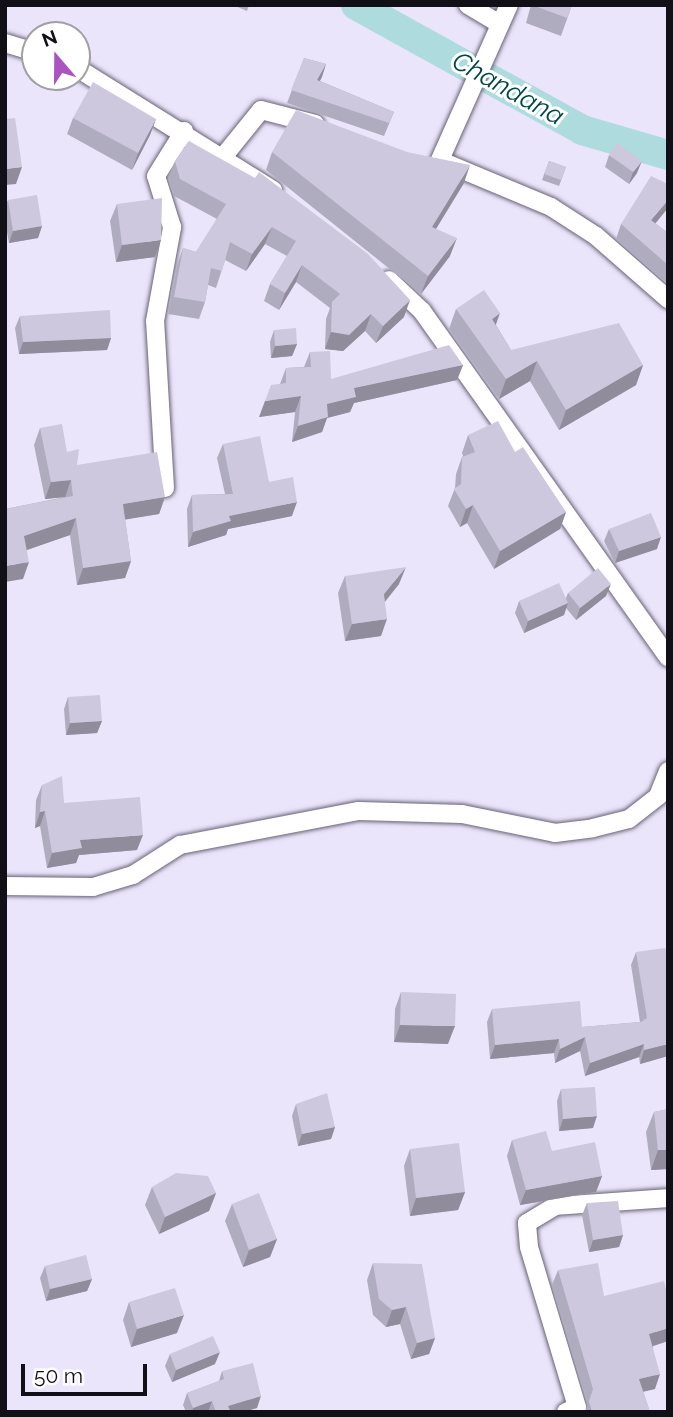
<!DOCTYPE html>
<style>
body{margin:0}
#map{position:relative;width:673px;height:1417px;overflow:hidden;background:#ebe5fb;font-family:Raleway,sans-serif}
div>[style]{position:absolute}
.river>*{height:30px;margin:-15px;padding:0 15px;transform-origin:15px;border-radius:15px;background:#aedbdd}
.roads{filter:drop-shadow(0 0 2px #686275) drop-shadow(0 0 2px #686275)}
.minor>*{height:18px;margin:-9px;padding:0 9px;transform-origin:9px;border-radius:9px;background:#fff}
.wall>*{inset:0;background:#b0acbf}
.shaded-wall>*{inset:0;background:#908c9b}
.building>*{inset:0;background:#cdc8de}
span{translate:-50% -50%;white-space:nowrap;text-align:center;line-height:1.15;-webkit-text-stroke:6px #fff;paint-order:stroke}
.water-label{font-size:26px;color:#00474a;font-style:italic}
.frame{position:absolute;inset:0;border:7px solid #121017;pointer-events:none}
.north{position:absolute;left:21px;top:21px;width:70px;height:70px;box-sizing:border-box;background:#fff;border:2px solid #a09fa2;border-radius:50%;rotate:340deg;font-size:19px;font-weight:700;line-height:28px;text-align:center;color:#121017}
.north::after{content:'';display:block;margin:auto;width:24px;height:32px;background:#aa53c1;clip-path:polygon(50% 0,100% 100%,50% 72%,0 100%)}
.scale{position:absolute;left:21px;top:1364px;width:126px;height:32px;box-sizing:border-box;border:4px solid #121017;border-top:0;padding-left:9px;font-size:21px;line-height:24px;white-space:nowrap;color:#121017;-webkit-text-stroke:5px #fff;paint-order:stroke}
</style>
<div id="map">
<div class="river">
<i style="left:356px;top:5px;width:258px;rotate:28.9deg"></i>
<i style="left:582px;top:130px;width:90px;rotate:16.2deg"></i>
</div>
<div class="roads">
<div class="minor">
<i style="left:468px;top:5px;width:37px;rotate:31deg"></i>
<i style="left:5px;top:43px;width:31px;rotate:17deg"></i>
<i style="left:77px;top:68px;width:231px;rotate:31.9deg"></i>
<i style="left:223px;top:157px;width:60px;rotate:-51deg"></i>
<i style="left:261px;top:110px;width:56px;rotate:14.5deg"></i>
<i style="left:439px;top:162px;width:172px;rotate:-66deg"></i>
<i style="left:446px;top:163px;width:114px;rotate:22.7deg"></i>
<i style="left:551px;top:207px;width:54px;rotate:32.8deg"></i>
<i style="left:596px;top:236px;width:96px;rotate:41.2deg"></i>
<i style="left:389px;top:280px;width:45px;rotate:43.2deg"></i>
<i style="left:422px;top:311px;width:425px;rotate:54.6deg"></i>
<i style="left:165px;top:488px;width:167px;rotate:-93.4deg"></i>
<i style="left:155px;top:321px;width:96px;rotate:-79.7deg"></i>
<i style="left:172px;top:227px;width:53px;rotate:-107.4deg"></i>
<i style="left:156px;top:176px;width:53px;rotate:-58.1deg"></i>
<i style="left:5px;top:886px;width:88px;rotate:0.7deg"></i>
<i style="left:93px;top:887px;width:42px;rotate:-16.7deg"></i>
<i style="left:133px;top:875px;width:56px;rotate:-32.6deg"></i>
<i style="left:180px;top:845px;width:182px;rotate:-10.8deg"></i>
<i style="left:359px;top:811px;width:103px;rotate:1.7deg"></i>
<i style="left:462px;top:814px;width:95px;rotate:11.5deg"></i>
<i style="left:555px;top:833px;width:38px;rotate:-7deg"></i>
<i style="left:593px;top:828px;width:37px;rotate:-14deg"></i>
<i style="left:629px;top:819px;width:37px;rotate:-38deg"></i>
<i style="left:658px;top:796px;width:27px;rotate:-68deg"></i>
<i style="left:566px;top:1412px;width:12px;rotate:-24deg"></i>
<i style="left:577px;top:1407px;width:167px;rotate:-106.7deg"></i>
<i style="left:529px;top:1247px;width:24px;rotate:-95deg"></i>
<i style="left:527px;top:1223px;width:33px;rotate:-31deg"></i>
<i style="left:555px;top:1206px;width:113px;rotate:-4deg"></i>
</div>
</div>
<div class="wall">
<i style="clip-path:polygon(233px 5px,249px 5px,247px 11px)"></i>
<i style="clip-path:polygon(531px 5px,572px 5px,561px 36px,526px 23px)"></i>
<i style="clip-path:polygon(304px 58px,326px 64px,320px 81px,394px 112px,384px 136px,287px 103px)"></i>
<i style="clip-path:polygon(73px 118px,156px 119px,150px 135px,132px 170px,67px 134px)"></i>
<i style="clip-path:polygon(189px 141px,404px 317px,376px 343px,365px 331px,343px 351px,325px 349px,326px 319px,330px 308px,296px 282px,279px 310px,264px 301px,270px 284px,287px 256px,265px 244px,246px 271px,225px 260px,216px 288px,208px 285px,205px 302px,199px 319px,168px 314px,177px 265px,183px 248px,196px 252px,217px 219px,174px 196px,168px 178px,175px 161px)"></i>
<i style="clip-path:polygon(272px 152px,464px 183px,436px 229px,450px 256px,421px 294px,266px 170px)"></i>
<i style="clip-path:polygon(609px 155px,637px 173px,629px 184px,605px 167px)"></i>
<i style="clip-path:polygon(549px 161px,566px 167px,559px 186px,542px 180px)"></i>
<i style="clip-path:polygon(8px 200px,42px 226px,38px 238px,9px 243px,5px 222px,5px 207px)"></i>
<i style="clip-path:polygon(117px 204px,155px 257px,116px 262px,110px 221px)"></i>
<i style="clip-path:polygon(655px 223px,668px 233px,668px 284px,616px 239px,621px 224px)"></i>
<i style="clip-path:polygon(456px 309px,496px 325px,511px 350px,643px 365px,636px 385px,559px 430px,530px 381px,499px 399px,449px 329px)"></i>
<i style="clip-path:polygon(20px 316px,111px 338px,107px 350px,19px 354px,15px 328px)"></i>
<i style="clip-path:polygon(274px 330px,297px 344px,292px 356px,271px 358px,270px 342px)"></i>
<i style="clip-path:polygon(310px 352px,331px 379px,463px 365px,457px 380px,354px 403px,350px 412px,327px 418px,322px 432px,292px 442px,295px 412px,259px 417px,280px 384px,286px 368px,304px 367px)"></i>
<i style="clip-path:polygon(40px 428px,67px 452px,77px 465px,165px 497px,159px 514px,125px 519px,131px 561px,125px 578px,77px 585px,70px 535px,27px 550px,23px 579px,5px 509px,65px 497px,45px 499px,34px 445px)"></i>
<i style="clip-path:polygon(468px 435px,515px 452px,566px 512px,560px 529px,494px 569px,467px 523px,460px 527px,448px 506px,455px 488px,456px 474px,462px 457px,463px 456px,462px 453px)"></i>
<i style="clip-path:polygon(223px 444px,269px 482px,292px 516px,228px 529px,226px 535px,188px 547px,187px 509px,192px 495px,225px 494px,217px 458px)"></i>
<i style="clip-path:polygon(609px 529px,657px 549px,615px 563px,604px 541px)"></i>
<i style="clip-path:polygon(345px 576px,399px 584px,385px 602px,381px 636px,345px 641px,338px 593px)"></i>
<i style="clip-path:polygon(568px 593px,606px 596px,576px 620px,566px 608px,564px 615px,524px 633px,515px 613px,519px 601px,566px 598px)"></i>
<i style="clip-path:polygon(68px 697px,102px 721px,97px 733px,66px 735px,64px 709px)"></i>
<i style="clip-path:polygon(42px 785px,64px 803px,137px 850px,79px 855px,76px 863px,47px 868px,40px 826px,35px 828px,36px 800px)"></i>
<i style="clip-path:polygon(636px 952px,668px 1056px,640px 1064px,639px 1057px,585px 1076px,580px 1051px,555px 1063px,554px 1053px,490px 1059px,487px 1022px,492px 1009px,582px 1027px,640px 1022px,631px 965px)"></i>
<i style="clip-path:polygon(401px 992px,448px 1044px,394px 1042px,395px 1009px)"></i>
<i style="clip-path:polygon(561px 1089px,593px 1128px,559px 1131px,557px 1101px)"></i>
<i style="clip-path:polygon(296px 1104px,335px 1127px,331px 1139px,298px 1146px,292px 1116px)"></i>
<i style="clip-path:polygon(668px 1109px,668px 1169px,651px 1170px,646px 1132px,654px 1112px)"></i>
<i style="clip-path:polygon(512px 1140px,552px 1151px,602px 1176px,596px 1192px,520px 1205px,507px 1156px)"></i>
<i style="clip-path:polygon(410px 1149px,465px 1192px,458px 1210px,410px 1216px,404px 1166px)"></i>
<i style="clip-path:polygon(152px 1187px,216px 1193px,209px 1211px,159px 1234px,145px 1205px)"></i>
<i style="clip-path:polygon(587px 1203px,623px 1235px,619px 1247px,589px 1252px,582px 1215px)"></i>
<i style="clip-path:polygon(232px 1204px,277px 1239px,270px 1257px,243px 1267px,225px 1221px)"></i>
<i style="clip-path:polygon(373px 1263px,435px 1338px,429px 1354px,411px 1359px,400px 1324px,386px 1327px,373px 1315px,367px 1280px)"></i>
<i style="clip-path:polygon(45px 1266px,92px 1279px,87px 1291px,46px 1301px,40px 1278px)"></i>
<i style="clip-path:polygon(558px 1270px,604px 1296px,668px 1341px,653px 1346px,655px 1389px,643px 1391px,650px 1412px,585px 1412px,588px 1404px,552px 1285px)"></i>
<i style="clip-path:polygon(129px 1302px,177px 1333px,131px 1347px,123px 1320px)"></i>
<i style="clip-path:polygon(170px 1354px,215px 1364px,172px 1382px,165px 1366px)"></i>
<i style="clip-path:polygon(222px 1371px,257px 1408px,243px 1412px,186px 1412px,183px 1405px,187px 1393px,219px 1381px)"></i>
</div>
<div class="shaded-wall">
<i style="clip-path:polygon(326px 64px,322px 77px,313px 93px,317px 80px)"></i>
<i style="clip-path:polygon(156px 119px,150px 135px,132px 170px,138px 153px)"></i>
<i style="clip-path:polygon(642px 161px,637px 173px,629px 184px,633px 172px)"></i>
<i style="clip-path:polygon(470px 165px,464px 183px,426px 245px,432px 227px)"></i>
<i style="clip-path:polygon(22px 167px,16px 184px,5px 185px,5px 169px)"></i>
<i style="clip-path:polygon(668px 200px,668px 208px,646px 235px,651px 220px)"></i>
<i style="clip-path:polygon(42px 226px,38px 238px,9px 243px,13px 231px)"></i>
<i style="clip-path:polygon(272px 227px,265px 244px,246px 271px,252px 254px)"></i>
<i style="clip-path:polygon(457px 238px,450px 256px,421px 294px,428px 276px)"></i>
<i style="clip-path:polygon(161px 240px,155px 257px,116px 262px,122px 245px)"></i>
<i style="clip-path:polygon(302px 265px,296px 282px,279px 310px,285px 293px)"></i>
<i style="clip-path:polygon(410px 300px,404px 317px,376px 343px,383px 326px)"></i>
<i style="clip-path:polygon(500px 313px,493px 333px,492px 319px)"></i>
<i style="clip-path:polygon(371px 314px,365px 331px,343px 351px,325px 349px,331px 332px)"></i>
<i style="clip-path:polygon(111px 338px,107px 350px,19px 354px,23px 342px)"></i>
<i style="clip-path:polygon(297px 344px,292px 356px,271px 358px,275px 346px)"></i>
<i style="clip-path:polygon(537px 361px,530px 381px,499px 399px,506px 379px)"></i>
<i style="clip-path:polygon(463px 365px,457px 380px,354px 403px,350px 412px,327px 418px,322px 432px,292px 442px,298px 426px,327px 404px,354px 388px)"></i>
<i style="clip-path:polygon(643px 365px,636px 385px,559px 430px,566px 410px)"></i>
<i style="clip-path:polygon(301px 396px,295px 412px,259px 417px,265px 401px)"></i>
<i style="clip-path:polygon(71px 480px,65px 497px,45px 499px,51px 482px)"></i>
<i style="clip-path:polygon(165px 497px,159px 514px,117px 521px,123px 504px)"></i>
<i style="clip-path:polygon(297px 502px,292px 516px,228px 529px,226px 535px,188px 547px,193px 532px,229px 516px)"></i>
<i style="clip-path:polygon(473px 505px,467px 523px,460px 527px,466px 509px)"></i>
<i style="clip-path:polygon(566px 512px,560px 529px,494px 569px,500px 551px)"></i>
<i style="clip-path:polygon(76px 518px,70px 535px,18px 553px,24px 536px)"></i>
<i style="clip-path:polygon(661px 537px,657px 549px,615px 563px,619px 551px)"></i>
<i style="clip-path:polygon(131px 561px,125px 578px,77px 585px,83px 568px)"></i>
<i style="clip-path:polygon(29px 562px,23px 579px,5px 582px,5px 566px)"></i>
<i style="clip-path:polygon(406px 567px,399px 584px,377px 611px,384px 594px)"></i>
<i style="clip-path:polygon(611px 584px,606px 596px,576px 620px,580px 608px)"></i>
<i style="clip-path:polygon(568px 603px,564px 615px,524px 633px,528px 621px)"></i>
<i style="clip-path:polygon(387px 619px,381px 636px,345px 641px,352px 624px)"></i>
<i style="clip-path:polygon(102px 721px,97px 733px,66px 735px,70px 723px)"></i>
<i style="clip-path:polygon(45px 811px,40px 826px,35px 828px,40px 812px)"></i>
<i style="clip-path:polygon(143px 835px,137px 850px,79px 855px,76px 863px,47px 868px,52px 853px,80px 840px)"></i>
<i style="clip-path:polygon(400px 1025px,455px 1026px,448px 1044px,394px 1042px)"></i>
<i style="clip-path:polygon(585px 1037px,580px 1051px,555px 1063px,560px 1049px)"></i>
<i style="clip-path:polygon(559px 1039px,554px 1053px,490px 1059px,495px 1045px)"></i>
<i style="clip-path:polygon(644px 1044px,639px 1057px,585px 1076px,590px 1063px)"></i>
<i style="clip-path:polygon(668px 1044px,668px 1056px,640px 1064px,644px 1050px)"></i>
<i style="clip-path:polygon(597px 1116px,593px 1128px,559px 1131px,563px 1119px)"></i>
<i style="clip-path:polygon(335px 1127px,331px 1139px,298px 1146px,302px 1134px)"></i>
<i style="clip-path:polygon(658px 1150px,668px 1150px,668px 1169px,651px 1170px)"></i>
<i style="clip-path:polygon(602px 1176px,596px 1192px,520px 1205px,526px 1190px)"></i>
<i style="clip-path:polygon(465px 1192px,458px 1210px,410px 1216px,416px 1198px)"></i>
<i style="clip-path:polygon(216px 1193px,209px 1211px,159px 1234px,165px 1217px)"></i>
<i style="clip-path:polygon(623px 1235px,619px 1247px,589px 1252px,593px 1240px)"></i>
<i style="clip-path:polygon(277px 1239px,270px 1257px,243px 1267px,249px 1250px)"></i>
<i style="clip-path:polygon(92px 1279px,87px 1291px,46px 1301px,50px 1289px)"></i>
<i style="clip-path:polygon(406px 1307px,400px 1324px,386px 1327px,392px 1310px)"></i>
<i style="clip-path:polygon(184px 1315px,177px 1333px,131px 1347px,137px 1329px)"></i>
<i style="clip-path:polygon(668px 1328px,668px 1341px,644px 1349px,649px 1334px)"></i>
<i style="clip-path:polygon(435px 1338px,429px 1354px,411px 1359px,417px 1343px)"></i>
<i style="clip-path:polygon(220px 1352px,215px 1364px,172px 1382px,176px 1370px)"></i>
<i style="clip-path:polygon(660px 1374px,655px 1389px,634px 1394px,639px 1379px)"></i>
<i style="clip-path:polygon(261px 1396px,257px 1408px,243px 1412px,226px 1412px,228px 1406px)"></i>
<i style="clip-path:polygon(212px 1401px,208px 1412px,192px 1412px,193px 1408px)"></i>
</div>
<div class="building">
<i style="clip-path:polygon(532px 5px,572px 5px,567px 18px)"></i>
<i style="clip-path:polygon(304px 58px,326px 64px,317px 80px,394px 112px,389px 123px,291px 90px)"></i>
<i style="clip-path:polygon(93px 82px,156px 119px,138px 153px,73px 118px)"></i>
<i style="clip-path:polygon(296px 110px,407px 152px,470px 165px,432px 227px,457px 238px,428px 276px,272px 152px)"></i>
<i style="clip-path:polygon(15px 118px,22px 167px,5px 169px,5px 119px)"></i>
<i style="clip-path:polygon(189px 141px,255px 178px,259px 172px,368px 254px,410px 300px,383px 326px,371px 314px,349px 335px,331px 332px,332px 302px,340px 294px,302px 265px,285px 293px,270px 284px,296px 241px,272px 227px,252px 254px,230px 242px,222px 271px,211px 268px,205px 302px,174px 297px,183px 248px,196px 252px,226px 204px,180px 179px,175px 161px)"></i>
<i style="clip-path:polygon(617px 143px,642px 161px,633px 172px,609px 155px)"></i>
<i style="clip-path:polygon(549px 161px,566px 167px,561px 180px,544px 174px)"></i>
<i style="clip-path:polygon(651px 176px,668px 184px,668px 200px,651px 220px,668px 233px,668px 265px,621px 224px)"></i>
<i style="clip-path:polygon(37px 195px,42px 226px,13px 231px,8px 200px)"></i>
<i style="clip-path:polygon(162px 198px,161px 240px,122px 245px,117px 204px)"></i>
<i style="clip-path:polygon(484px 290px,500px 313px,492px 319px,511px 350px,619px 323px,643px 365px,566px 410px,537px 361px,506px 379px,456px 309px)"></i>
<i style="clip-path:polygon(110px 310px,111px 338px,23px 342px,20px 316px)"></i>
<i style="clip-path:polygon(296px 328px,297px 344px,275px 346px,274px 330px)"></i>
<i style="clip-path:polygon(449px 345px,463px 365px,354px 388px,356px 397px,327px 404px,328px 417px,298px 426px,301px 396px,265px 401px,271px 385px,286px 383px,286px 368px,311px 367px,310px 352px,330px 351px,331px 379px)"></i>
<i style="clip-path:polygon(498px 421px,515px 452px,523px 447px,566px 512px,500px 551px,473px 505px,466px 509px,454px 489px,461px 484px,462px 457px,475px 452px,468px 435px)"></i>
<i style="clip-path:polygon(62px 424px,67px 452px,79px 449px,77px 465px,157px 452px,165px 497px,123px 504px,131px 561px,83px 568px,76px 518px,24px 536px,29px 562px,5px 566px,5px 509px,73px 496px,71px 480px,51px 482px,40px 428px)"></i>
<i style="clip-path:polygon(260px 436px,269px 482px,293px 477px,297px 502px,229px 516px,231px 521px,193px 532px,192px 495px,233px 494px,223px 444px)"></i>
<i style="clip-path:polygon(651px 513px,661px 537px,619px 551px,609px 529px)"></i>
<i style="clip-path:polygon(406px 567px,384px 594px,387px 619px,352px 624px,345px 576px)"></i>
<i style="clip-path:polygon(598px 568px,611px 584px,580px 608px,568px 593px)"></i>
<i style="clip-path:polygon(559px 583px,568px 603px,528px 621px,519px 601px)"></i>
<i style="clip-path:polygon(100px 695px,102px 721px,70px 723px,68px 697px)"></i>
<i style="clip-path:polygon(62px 776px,64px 803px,140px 797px,143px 835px,80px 840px,82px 848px,52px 853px,45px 811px,40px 812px,42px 785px)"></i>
<i style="clip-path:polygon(665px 948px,668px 952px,668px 1044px,644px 1050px,644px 1044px,590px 1063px,585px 1037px,560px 1049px,559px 1039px,495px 1045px,492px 1009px,580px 1001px,582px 1027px,641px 1022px,647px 1018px,636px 952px)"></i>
<i style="clip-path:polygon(401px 992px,456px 994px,455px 1026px,400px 1025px)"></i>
<i style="clip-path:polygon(595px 1087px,597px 1116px,563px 1119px,561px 1089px)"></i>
<i style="clip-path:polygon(327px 1093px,335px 1127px,302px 1134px,296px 1104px)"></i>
<i style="clip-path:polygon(668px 1109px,668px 1150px,658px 1150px,654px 1112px)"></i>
<i style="clip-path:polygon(546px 1131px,552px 1151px,595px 1142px,602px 1176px,526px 1190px,512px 1140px)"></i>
<i style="clip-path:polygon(459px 1143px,465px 1192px,416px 1198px,410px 1149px)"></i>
<i style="clip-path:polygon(176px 1173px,208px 1176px,216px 1193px,165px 1217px,152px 1187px)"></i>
<i style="clip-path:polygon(259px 1193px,277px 1239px,249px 1250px,232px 1204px)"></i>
<i style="clip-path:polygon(618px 1201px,623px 1235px,593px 1240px,587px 1203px)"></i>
<i style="clip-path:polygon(86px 1255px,92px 1279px,50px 1289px,45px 1266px)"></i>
<i style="clip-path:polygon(373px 1263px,422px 1264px,435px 1338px,417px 1343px,406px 1307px,392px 1310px,379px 1299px)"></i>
<i style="clip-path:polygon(598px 1263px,604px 1296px,664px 1281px,668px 1297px,668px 1328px,649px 1334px,660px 1374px,639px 1379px,650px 1412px,592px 1412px,589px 1401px,593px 1389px,558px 1270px)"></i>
<i style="clip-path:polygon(175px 1288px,184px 1315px,137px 1329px,129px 1302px)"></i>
<i style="clip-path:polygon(213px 1336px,220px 1352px,176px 1370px,170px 1354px)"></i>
<i style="clip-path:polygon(253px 1363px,261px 1396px,228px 1406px,231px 1412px,216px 1412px,212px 1401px,193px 1408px,187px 1393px,224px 1379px,222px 1371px)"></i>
</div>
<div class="water-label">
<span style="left:508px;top:89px;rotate:29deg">Chandana</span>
</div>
<div class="frame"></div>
<div class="north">N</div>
<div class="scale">50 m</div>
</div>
